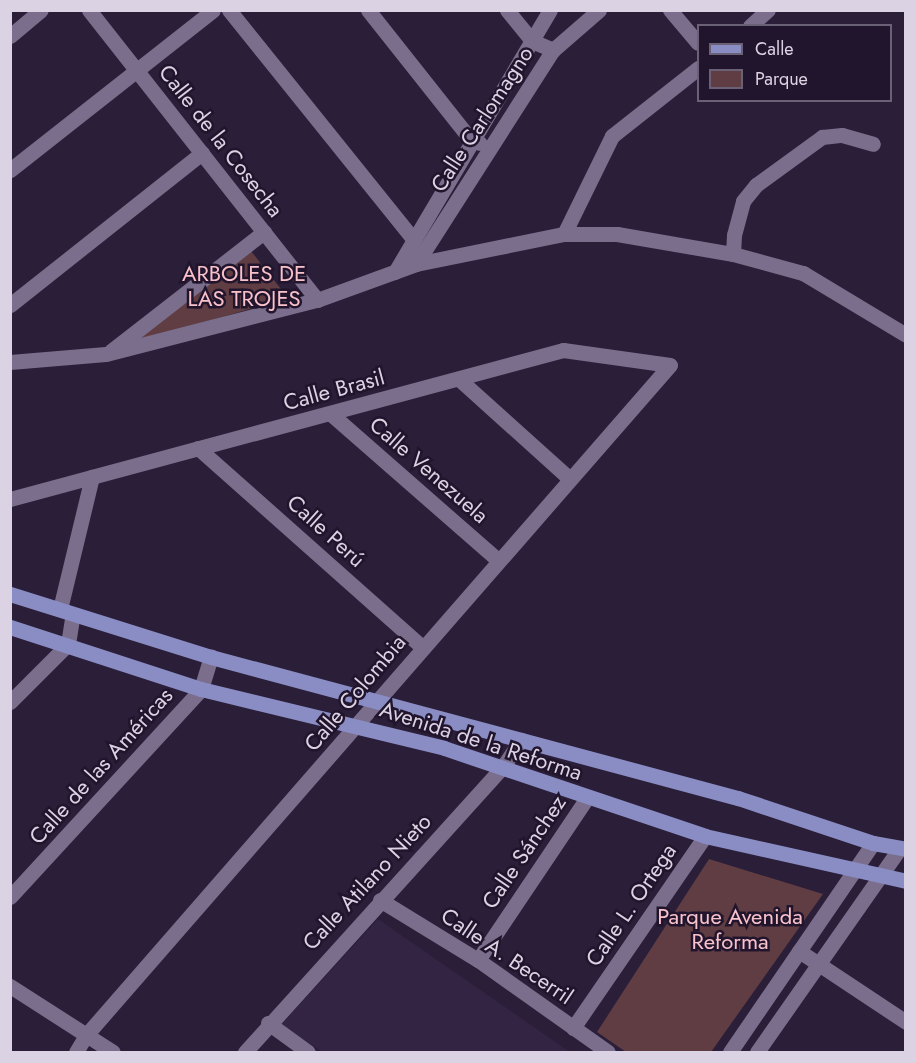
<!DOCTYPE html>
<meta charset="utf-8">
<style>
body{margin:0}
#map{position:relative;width:916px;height:1063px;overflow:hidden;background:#2a1e38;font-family:Jost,sans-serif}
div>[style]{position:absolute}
.built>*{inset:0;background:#332444}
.green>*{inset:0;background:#603d43}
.minor>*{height:15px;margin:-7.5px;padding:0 7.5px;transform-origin:7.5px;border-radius:7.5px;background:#7b6e8c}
.major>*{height:15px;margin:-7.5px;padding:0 7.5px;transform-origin:7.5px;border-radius:7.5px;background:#898dc4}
span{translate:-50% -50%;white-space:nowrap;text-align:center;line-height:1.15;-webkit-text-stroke:5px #21152d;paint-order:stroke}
.street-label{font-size:22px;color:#dbd3e4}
.park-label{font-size:22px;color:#f9c2cb}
.frame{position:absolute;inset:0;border:12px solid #dbd3e4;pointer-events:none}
.legend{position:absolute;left:697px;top:24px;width:195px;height:78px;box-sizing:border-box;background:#21152d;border:2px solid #6b6176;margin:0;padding:8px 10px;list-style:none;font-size:18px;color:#dbd3e4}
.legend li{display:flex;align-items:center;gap:12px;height:30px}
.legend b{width:30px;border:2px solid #6b6176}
</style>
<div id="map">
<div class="built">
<i style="clip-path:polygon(378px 919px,570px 1052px,323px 1052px,281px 1025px)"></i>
</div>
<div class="green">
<i style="clip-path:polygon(251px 251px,288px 298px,122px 346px)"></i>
<i style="clip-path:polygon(709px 859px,823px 894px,711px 1052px,626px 1052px,597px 1032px)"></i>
</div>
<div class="minor">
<i style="left:89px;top:10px;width:369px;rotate:51.8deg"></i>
<i style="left:229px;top:10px;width:295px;rotate:51.2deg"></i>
<i style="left:368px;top:10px;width:166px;rotate:51.6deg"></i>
<i style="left:471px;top:140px;width:9px;rotate:18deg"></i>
<i style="left:507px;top:10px;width:40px;rotate:51deg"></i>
<i style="left:532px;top:41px;width:23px;rotate:23deg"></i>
<i style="left:670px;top:10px;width:43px;rotate:49.7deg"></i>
<i style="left:750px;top:26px;width:24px;rotate:-42deg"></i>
<i style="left:10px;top:36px;width:40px;rotate:-40deg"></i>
<i style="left:10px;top:170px;width:258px;rotate:-38.2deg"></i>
<i style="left:564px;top:234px;width:109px;rotate:-63.9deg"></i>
<i style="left:612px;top:136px;width:110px;rotate:-38.3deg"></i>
<i style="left:733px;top:254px;width:19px;rotate:-87deg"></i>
<i style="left:734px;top:235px;width:35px;rotate:-75deg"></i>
<i style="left:743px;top:201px;width:21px;rotate:-51deg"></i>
<i style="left:756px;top:185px;width:82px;rotate:-36deg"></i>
<i style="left:822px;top:137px;width:20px;rotate:-6deg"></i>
<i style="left:842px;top:135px;width:32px;rotate:16deg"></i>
<i style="left:416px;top:264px;width:254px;rotate:-57.4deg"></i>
<i style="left:553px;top:50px;width:61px;rotate:-41deg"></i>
<i style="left:395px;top:272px;width:304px;rotate:-59.4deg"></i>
<i style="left:10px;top:305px;width:245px;rotate:-38.4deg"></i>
<i style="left:111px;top:351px;width:194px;rotate:-37.9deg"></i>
<i style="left:10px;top:362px;width:96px;rotate:-4.8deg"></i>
<i style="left:106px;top:354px;width:218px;rotate:-14.4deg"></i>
<i style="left:317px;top:300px;width:105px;rotate:-20deg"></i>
<i style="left:416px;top:264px;width:151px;rotate:-11.5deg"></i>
<i style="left:564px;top:234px;width:53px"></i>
<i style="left:617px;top:234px;width:118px;rotate:9.8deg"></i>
<i style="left:733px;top:254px;width:73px;rotate:15.2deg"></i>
<i style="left:803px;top:273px;width:120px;rotate:31deg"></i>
<i style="left:460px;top:380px;width:147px;rotate:42deg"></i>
<i style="left:331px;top:414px;width:222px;rotate:41.2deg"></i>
<i style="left:198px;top:448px;width:301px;rotate:41.6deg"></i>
<i style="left:10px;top:499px;width:573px;rotate:-15.08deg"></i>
<i style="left:563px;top:350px;width:108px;rotate:8deg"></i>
<i style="left:60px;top:609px;width:136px;rotate:-76.4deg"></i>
<i style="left:10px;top:702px;width:82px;rotate:-45deg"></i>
<i style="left:68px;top:644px;width:30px;rotate:-81deg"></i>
<i style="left:10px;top:897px;width:282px;rotate:-47.4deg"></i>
<i style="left:201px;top:689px;width:34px;rotate:-73deg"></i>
<i style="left:380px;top:900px;width:115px;rotate:31.5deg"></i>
<i style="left:478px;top:960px;width:159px;rotate:35.3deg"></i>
<i style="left:799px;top:951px;width:128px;rotate:33.6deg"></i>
<i style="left:478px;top:960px;width:195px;rotate:-56.1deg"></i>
<i style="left:10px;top:986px;width:122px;rotate:32.7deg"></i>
<i style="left:268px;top:1023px;width:49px;rotate:35.9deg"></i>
<i style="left:573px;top:1028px;width:233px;rotate:-55.5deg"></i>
<i style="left:76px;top:1052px;width:21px;rotate:-59deg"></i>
<i style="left:87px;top:1034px;width:887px;rotate:-48.93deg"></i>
<i style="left:245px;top:1052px;width:383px;rotate:-47.9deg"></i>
<i style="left:502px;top:768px;width:34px;rotate:-56deg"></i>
<i style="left:730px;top:1052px;width:253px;rotate:-55.6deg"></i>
<i style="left:757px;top:1052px;width:248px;rotate:-55deg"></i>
</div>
<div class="major">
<i style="left:10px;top:594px;width:211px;rotate:17.4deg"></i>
<i style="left:211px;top:657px;width:546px;rotate:14.98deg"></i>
<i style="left:738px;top:798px;width:142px;rotate:18.4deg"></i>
<i style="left:873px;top:843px;width:34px;rotate:10deg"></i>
<i style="left:10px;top:627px;width:201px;rotate:18deg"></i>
<i style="left:201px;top:689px;width:250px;rotate:13.6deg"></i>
<i style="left:444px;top:748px;width:275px;rotate:18.6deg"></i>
<i style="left:705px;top:836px;width:206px;rotate:12.6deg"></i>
</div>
<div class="street-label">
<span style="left:482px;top:119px;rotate:-57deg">Calle Carlomagno</span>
<span style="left:221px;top:141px;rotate:52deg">Calle de la Cosecha</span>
<span style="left:334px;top:390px;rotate:-15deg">Calle Brasil</span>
<span style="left:429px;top:470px;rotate:41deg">Calle Venezuela</span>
<span style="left:326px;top:531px;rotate:42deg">Calle Perú</span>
<span style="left:355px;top:693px;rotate:-50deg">Calle Colombia</span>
<span style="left:481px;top:741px;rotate:18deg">Avenida de la Reforma</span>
<span style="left:101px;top:766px;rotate:-48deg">Calle de las Américas</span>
<span style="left:524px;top:852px;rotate:-56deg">Calle Sánchez</span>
<span style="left:367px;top:882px;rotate:-47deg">Calle Atilano Nieto</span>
<span style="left:631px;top:905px;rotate:-56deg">Calle L. Ortega</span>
<span style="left:507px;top:956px;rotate:34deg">Calle A. Becerril</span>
</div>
<div class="park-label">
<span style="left:244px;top:286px">ARBOLES DE<br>LAS TROJES</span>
<span style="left:730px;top:929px">Parque Avenida<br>Reforma</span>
</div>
<div class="frame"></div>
<ul class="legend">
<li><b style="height:8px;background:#898dc4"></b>Calle</li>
<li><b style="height:16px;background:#603d43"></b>Parque</li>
</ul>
</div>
